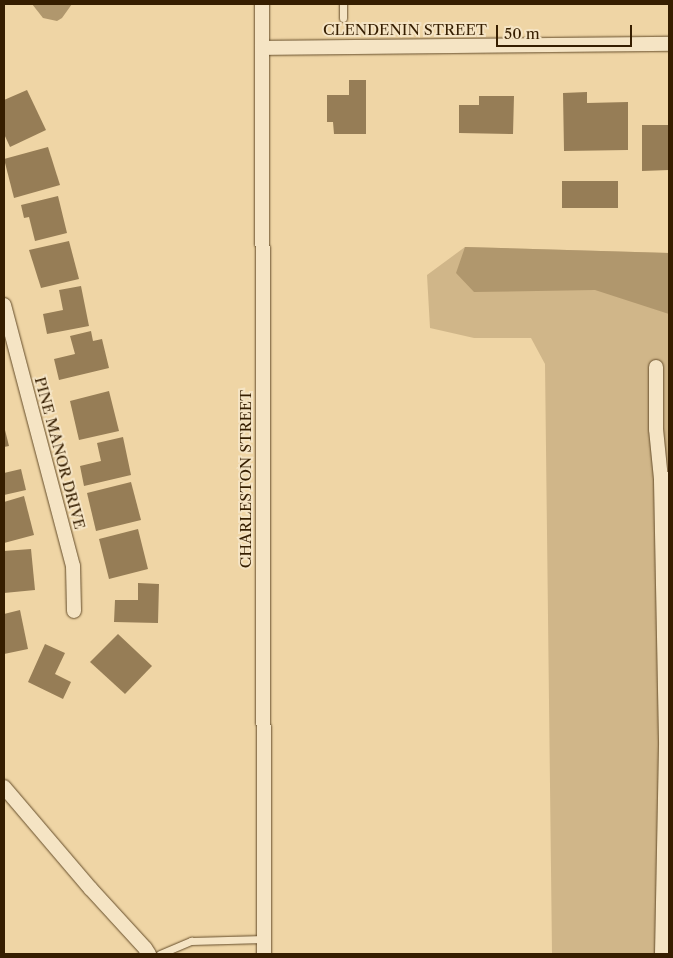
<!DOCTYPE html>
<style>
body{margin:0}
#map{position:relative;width:673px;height:958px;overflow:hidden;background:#efd5a5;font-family:"Libre Caslon Text",serif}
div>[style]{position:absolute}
.green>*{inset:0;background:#d0b689}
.water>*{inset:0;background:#b0976d}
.building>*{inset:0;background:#967d56}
.roads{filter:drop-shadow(0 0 1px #644c29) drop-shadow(0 0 1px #644c29)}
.service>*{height:7px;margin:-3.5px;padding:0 3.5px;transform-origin:3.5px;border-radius:3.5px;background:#f5e4c4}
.minor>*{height:14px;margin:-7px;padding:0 7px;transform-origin:7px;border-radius:7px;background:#f5e4c4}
span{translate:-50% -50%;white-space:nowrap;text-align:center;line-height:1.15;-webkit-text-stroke:4px #f5e4c4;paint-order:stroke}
.street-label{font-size:15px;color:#361e00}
.frame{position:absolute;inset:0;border:5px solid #361e00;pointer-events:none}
.scale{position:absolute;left:496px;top:25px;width:136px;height:22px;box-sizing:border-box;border:2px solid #361e00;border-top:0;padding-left:6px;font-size:15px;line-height:18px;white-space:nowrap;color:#361e00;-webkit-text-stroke:4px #f5e4c4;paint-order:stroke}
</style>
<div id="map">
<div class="green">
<i style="clip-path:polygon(465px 247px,669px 253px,669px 954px,552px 954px,545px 364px,531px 338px,474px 338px,430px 328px,427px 275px)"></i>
</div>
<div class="water">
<i style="clip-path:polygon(32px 4px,72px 4px,62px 18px,57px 21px,43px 18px)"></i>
<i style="clip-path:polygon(465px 247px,669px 253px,669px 314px,595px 290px,474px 292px,456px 273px)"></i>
</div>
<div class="building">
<i style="clip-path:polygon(349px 80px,366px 80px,366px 134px,334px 134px,333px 122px,327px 122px,327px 95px,349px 95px)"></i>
<i style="clip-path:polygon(27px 90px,46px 130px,10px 147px,4px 134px,4px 100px)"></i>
<i style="clip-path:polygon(587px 92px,587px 103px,628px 102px,628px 150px,564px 151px,563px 93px)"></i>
<i style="clip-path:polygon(479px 96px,514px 96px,513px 134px,459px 133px,459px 105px,479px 105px)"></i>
<i style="clip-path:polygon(642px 125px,669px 125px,669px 170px,642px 171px)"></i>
<i style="clip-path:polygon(48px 147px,60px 185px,14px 198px,4px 159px)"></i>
<i style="clip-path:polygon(562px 181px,618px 181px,618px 208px,562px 208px)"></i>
<i style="clip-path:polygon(58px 196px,67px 233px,35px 241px,29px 217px,24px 218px,21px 205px)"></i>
<i style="clip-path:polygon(69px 241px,79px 279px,41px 288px,29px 250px)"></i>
<i style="clip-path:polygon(81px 286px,89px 326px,47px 334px,43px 314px,63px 310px,59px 290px)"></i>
<i style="clip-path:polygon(91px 331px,93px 341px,102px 339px,109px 368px,59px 380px,54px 359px,75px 354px,70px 336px)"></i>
<i style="clip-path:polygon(109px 391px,119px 431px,79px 440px,70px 401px)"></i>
<i style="clip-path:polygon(4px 426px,9px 446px,4px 447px)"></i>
<i style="clip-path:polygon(123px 437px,131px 475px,84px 486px,80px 466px,101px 461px,97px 443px)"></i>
<i style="clip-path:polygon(21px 469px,26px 490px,4px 495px,4px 473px)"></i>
<i style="clip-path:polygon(131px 482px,141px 520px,96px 531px,87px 493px)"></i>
<i style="clip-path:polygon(24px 496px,34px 535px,4px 543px,4px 502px)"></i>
<i style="clip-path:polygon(138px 529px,148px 569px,109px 579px,99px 539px)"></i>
<i style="clip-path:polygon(31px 549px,35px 590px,4px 593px,4px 551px)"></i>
<i style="clip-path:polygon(138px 583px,159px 584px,158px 623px,114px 622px,115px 600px,138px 600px)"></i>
<i style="clip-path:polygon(20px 610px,28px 649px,4px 654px,4px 614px)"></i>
<i style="clip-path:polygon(118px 634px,152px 666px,125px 694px,90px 662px)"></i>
<i style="clip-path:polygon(45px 644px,65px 653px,55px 674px,71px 682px,63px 699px,28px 682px)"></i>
</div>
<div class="roads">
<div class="service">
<i style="left:343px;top:4px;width:14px;rotate:90deg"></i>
<i style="left:160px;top:954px;width:34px;rotate:-23deg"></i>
<i style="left:191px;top:941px;width:73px;rotate:-1.6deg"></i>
</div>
<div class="minor">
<i style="left:262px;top:4px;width:950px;rotate:89.88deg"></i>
<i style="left:262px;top:48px;width:407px;rotate:-0.6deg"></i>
<i style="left:4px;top:305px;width:270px;rotate:75.2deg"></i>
<i style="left:73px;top:566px;width:45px;rotate:88.7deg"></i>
<i style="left:656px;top:367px;width:62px;rotate:90deg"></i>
<i style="left:656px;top:429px;width:50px;rotate:84.3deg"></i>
<i style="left:4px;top:787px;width:133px;rotate:49.6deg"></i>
<i style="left:90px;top:888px;width:81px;rotate:47.5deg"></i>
<i style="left:145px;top:948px;width:7px;rotate:56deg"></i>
<i style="left:662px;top:954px;width:213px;rotate:-88.9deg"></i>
<i style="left:666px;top:741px;width:262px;rotate:-91.1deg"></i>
<i style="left:661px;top:479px;width:8px"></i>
</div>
</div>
<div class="street-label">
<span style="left:405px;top:30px">CLENDENIN STREET</span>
<span style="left:60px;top:453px;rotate:75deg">PINE MANOR DRIVE</span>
<span style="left:246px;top:479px;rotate:-90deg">CHARLESTON STREET</span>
</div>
<div class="frame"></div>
<div class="scale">50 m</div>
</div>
